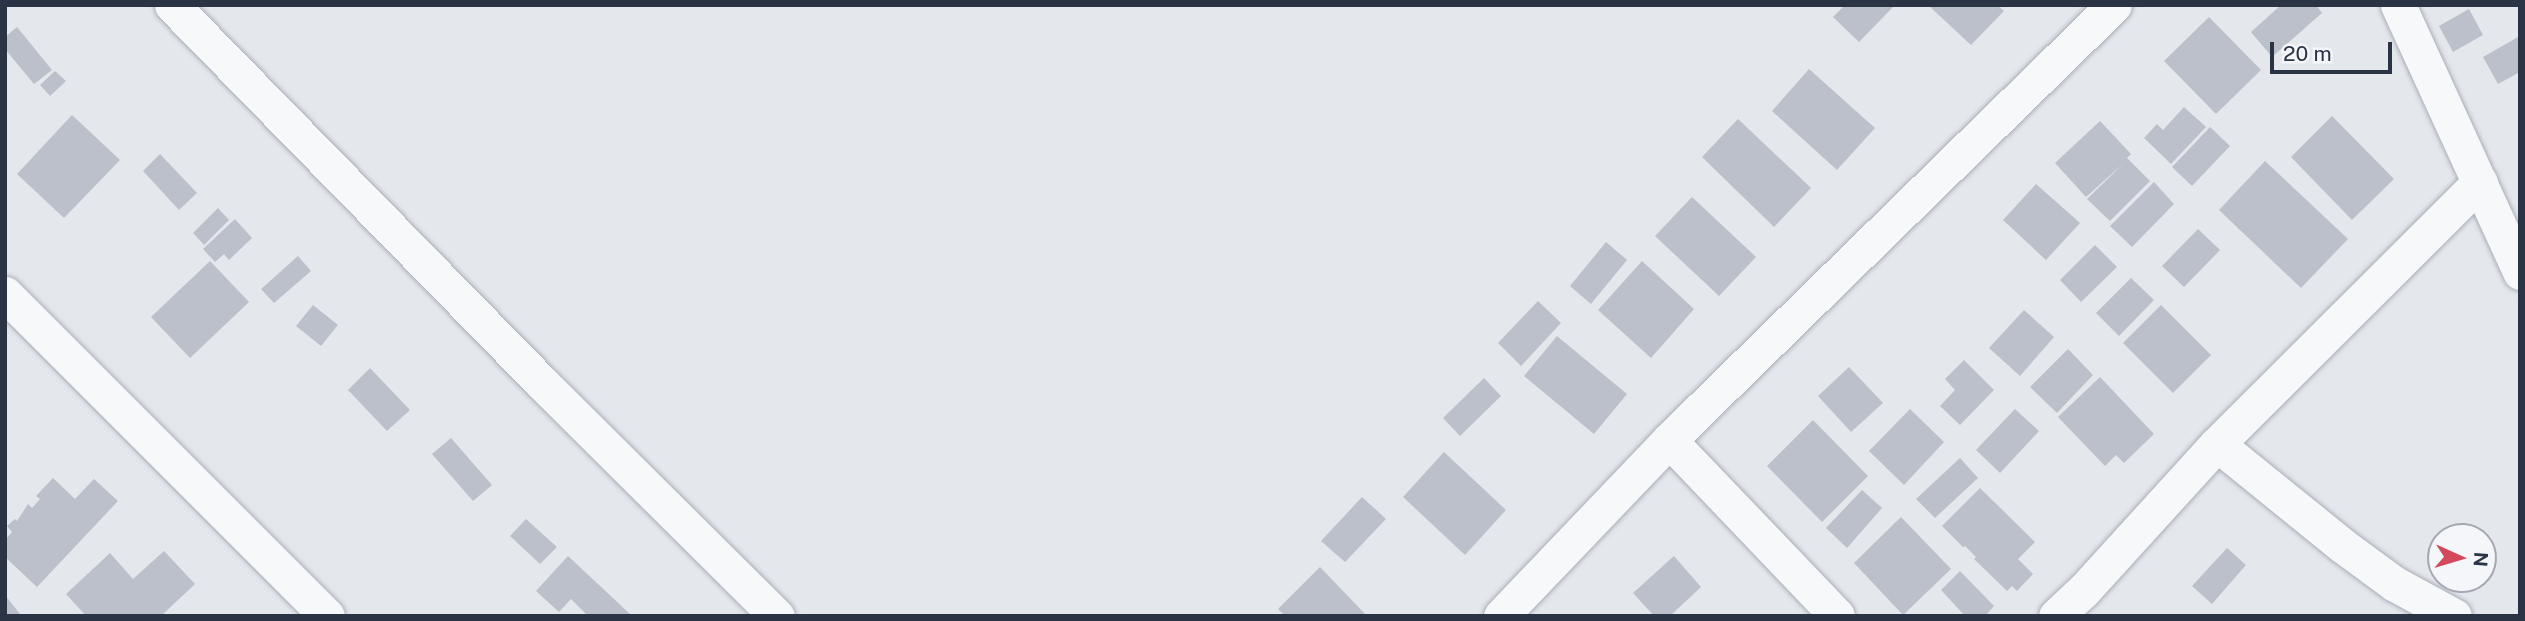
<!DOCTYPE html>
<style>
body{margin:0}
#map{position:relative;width:2525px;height:621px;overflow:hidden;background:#e4e7ec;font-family:"Public Sans",sans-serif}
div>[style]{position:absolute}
.building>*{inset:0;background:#bbc0ca}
.roads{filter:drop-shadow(0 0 2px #a9aeb7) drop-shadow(0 0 2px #a9aeb7)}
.minor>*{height:35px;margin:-17.5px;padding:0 17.5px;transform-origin:17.5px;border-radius:17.5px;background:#f7f8fa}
span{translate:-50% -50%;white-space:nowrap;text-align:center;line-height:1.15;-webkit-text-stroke:6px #f4f6f9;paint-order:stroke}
.frame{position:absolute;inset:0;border:7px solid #2b3445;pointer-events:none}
.north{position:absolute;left:2427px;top:523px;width:70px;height:70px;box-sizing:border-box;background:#f4f6f9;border:2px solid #a4a8b1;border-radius:50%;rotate:94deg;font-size:19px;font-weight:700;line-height:28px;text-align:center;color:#2b3445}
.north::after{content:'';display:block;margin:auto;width:24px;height:32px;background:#d1495b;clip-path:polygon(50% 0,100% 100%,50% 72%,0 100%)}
.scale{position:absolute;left:2270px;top:42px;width:122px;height:32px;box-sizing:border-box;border:4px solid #2b3445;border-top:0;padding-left:9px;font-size:21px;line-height:24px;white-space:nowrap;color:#2b3445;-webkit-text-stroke:5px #f4f6f9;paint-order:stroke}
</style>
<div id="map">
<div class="building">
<i style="clip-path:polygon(1845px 5px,1895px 5px,1859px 42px,1833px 17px)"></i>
<i style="clip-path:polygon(1928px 5px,1997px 5px,2004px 11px,1971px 45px)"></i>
<i style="clip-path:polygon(2281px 5px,2316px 5px,2322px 13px,2272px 57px,2251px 32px)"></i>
<i style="clip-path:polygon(2469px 9px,2483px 35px,2453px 52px,2439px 26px)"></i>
<i style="clip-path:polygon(2209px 17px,2261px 70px,2216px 114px,2164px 61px)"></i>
<i style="clip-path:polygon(17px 27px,52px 70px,34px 84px,5px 49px,5px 37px)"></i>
<i style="clip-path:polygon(2520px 36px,2520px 72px,2498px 84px,2483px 57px)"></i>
<i style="clip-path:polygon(1809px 69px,1875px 128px,1837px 170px,1772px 111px)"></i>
<i style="clip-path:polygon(55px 71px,66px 81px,50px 96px,40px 85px)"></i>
<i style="clip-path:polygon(2184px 107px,2206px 127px,2171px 164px,2144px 138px,2157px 124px,2163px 130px)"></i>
<i style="clip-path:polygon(72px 115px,120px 160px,64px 218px,17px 174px)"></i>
<i style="clip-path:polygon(2332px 116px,2394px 179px,2352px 220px,2291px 157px)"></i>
<i style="clip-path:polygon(1738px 119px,1811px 188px,1774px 227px,1702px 157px)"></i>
<i style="clip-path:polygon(2100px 121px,2131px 154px,2127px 158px,2150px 181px,2110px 221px,2087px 199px,2124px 163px,2086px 197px,2055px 163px)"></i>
<i style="clip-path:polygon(2210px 127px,2230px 146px,2192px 186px,2172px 167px)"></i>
<i style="clip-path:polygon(160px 154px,197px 193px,179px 210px,143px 171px)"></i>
<i style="clip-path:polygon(2265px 161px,2348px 239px,2301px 288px,2219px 210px)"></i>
<i style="clip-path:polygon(2154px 182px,2174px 204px,2132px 247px,2110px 226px)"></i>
<i style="clip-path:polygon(2036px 184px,2080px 223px,2046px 260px,2003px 220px)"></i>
<i style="clip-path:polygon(1692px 197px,1756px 257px,1719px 296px,1655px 236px)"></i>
<i style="clip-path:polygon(218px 208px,229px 220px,204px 245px,193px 233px)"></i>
<i style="clip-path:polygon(235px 219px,252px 238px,229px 260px,224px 254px,215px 262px,203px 249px)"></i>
<i style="clip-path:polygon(2198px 229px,2220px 250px,2184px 287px,2162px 266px)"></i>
<i style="clip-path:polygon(1606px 242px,1627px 260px,1591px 304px,1570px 286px)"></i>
<i style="clip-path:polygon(2095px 245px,2117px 267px,2081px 302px,2060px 280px)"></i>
<i style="clip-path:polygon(298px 256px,311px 271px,274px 303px,261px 289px)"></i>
<i style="clip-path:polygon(210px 261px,249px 302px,190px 358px,151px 317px)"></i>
<i style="clip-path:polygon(1642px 261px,1694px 309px,1651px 358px,1598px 310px)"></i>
<i style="clip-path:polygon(2131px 278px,2154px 300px,2119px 336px,2096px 313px)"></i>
<i style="clip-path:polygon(1538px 301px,1561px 323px,1521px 366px,1498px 343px)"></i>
<i style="clip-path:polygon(313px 305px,338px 325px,321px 346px,296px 326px)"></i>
<i style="clip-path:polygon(2161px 305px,2211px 355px,2173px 393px,2123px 343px)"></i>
<i style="clip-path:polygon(2024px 310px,2054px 337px,2020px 376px,1989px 348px)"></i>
<i style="clip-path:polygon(1557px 336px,1627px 394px,1594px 434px,1524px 376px)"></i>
<i style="clip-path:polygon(2068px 349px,2093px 375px,2057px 413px,2030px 387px)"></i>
<i style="clip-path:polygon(1964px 360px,1994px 390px,1960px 425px,1940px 406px,1955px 390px,1945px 379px)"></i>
<i style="clip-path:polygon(1849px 367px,1883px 403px,1851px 432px,1818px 396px)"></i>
<i style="clip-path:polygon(370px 368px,410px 410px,387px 431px,348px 390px)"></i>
<i style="clip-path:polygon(2100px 377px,2154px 434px,2124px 463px,2116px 455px,2105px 466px,2058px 417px)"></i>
<i style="clip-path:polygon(1484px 378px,1501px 396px,1460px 436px,1443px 418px)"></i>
<i style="clip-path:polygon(1910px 409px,1944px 442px,1904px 485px,1869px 451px)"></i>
<i style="clip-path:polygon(2015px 409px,2039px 431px,2000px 473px,1976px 450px)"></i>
<i style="clip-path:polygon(1813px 420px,1868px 476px,1822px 522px,1767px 466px)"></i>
<i style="clip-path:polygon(451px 438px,492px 485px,473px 501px,432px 454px)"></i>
<i style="clip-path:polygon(1444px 452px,1506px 510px,1465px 555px,1403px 497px)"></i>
<i style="clip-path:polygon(1960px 458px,1978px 478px,1935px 518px,1916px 499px)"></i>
<i style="clip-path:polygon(53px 478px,75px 499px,94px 479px,118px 501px,37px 587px,5px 557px,5px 540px,12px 532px,7px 526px,15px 519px,17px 521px,28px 504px,32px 508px,40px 499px,36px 496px)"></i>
<i style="clip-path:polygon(1980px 488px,2035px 542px,2018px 559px,2033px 574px,2017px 591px,2012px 586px,2007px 591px,1974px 559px,1976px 557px,1965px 546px,1963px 547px,1942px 526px)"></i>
<i style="clip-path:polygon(1862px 490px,1882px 508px,1847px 548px,1826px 528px)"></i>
<i style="clip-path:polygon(1362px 497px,1386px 519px,1345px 562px,1321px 541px)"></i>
<i style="clip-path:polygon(1901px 517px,1951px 569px,1903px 615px,1854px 563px)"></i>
<i style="clip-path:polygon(526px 519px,557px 547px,540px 564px,510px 536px)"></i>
<i style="clip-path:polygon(2227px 548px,2246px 565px,2212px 604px,2192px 586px)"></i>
<i style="clip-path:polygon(164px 551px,195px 584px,161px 616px,86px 616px,66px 594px,110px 553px,133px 579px)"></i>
<i style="clip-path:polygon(568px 556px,630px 614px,629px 616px,588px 616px,571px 599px,559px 612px,536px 591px)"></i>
<i style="clip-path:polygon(1674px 556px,1701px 587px,1670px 616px,1654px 616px,1633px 593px)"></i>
<i style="clip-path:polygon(1320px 567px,1367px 616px,1285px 616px,1278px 609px)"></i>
<i style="clip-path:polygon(1960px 571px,1994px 606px,1985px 616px,1965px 616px,1941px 590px)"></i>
<i style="clip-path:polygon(5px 595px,20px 614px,18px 616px,5px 616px)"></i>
</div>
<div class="roads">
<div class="minor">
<i style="left:172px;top:5px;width:529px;rotate:45.61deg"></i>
<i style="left:542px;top:383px;width:331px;rotate:44.8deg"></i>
<i style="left:2398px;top:5px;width:294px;rotate:65.4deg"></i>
<i style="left:5px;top:294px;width:455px;rotate:45deg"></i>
<i style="left:1669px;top:440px;width:243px;rotate:46.3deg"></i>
<i style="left:2217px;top:444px;width:162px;rotate:39deg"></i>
<i style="left:2343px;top:546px;width:64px;rotate:36.2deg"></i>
<i style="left:2395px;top:584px;width:67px;rotate:28.5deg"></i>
<i style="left:1501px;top:616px;width:243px;rotate:-46.3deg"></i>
<i style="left:1669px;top:440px;width:622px;rotate:-44.35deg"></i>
<i style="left:2056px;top:616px;width:38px;rotate:-43deg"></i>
<i style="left:2084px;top:590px;width:197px;rotate:-47.7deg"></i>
<i style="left:2217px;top:444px;width:371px;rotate:-44.9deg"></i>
</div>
</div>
<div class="frame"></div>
<div class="north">N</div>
<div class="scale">20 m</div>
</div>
